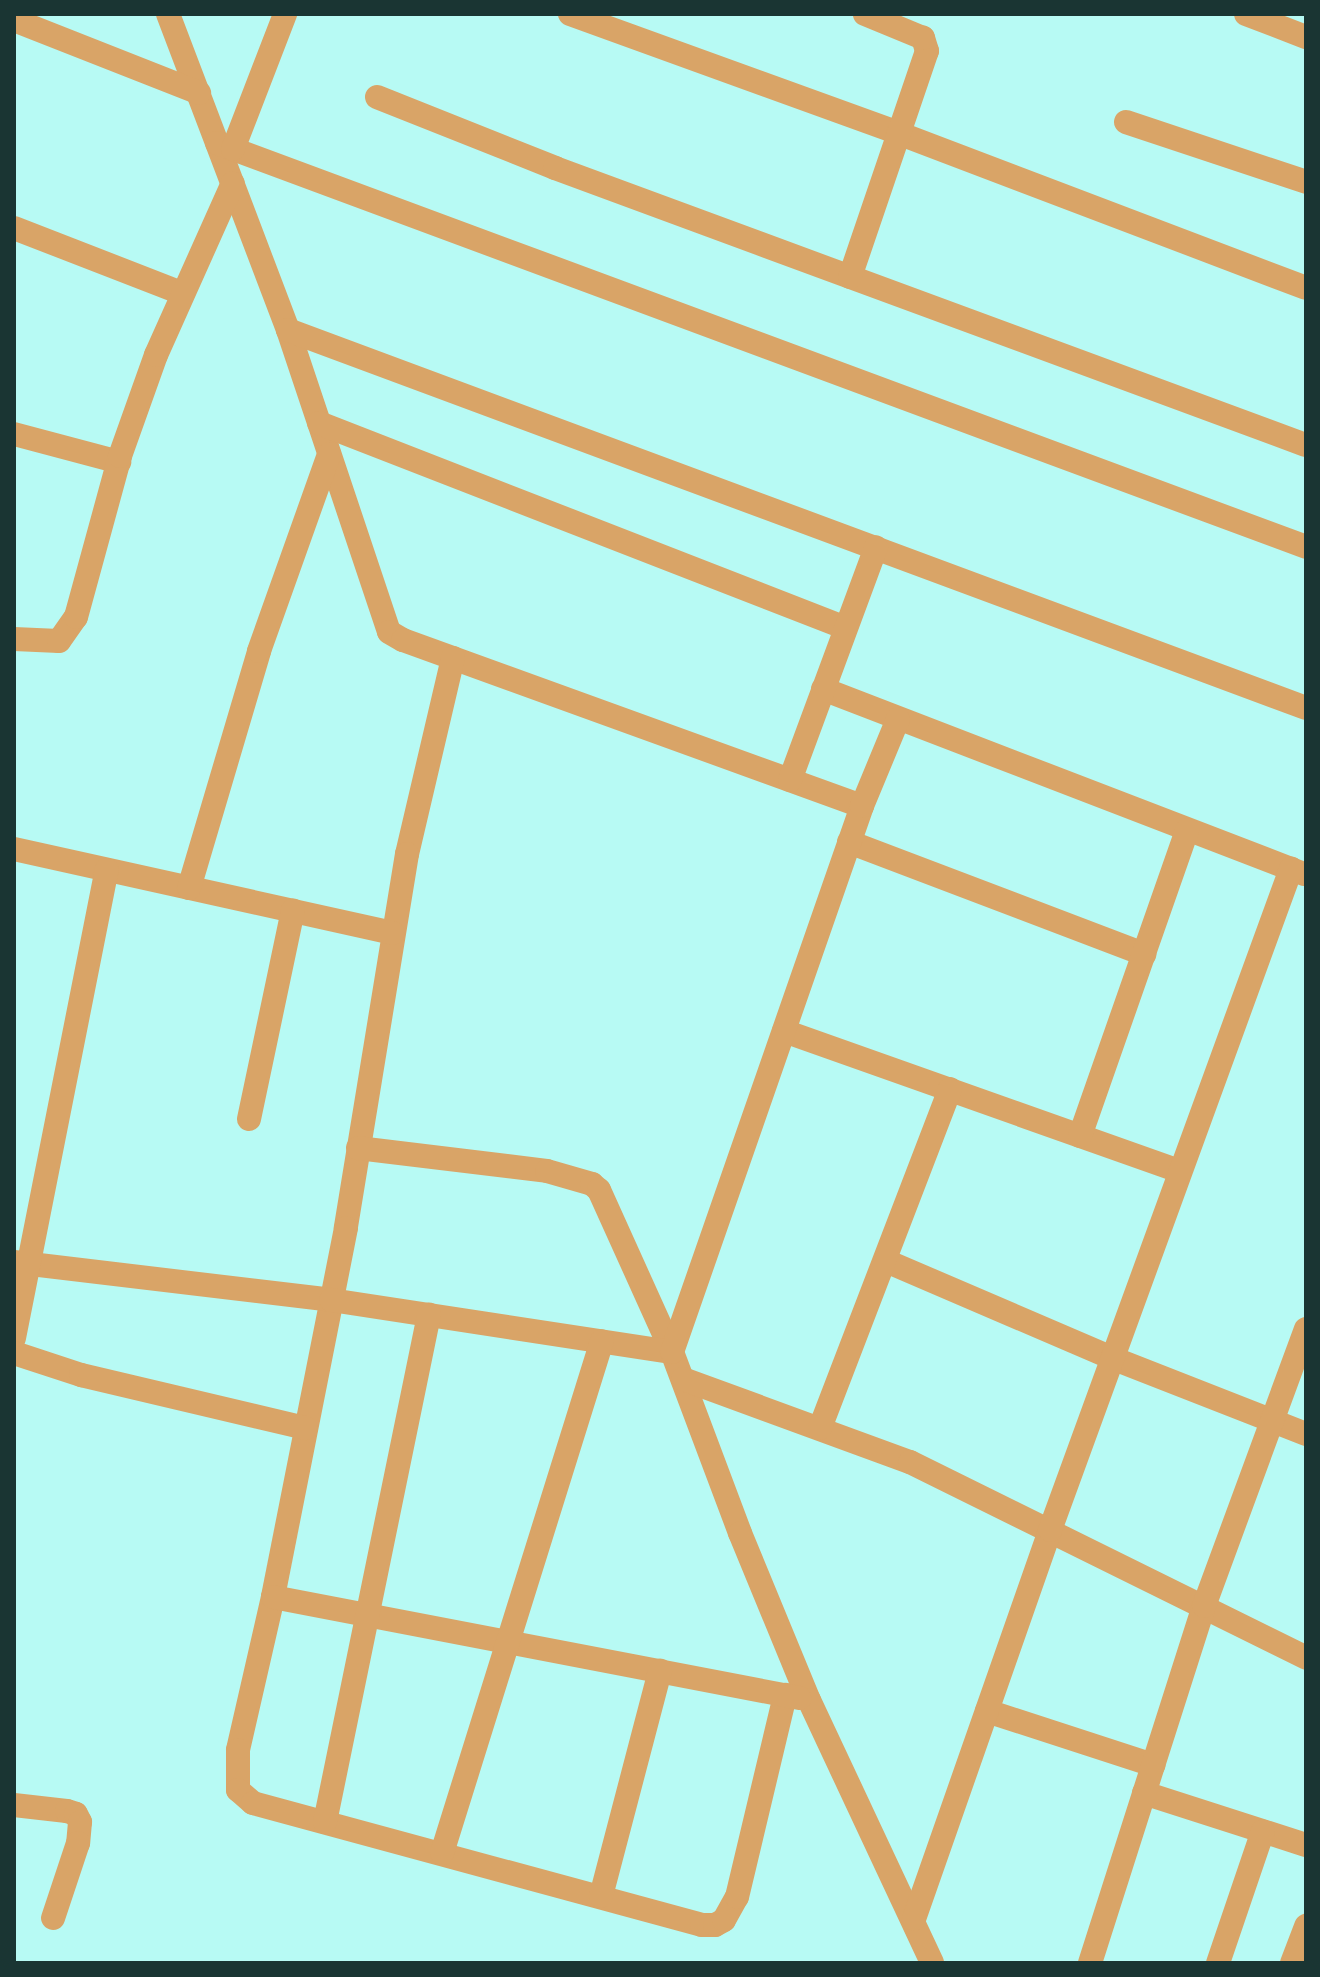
<!DOCTYPE html>
<style>
body{margin:0}
#map{position:relative;width:1320px;height:1977px;overflow:hidden;background:#b7faf4;font-family:"PT Sans",sans-serif}
div>[style]{position:absolute}
.street>*{height:24px;margin:-12px;padding:0 12px;transform-origin:12px;border-radius:12px;background:#d9a467}
span{translate:-50% -50%;white-space:nowrap;text-align:center;line-height:1.15;-webkit-text-stroke:7px #e5fffc;paint-order:stroke}
.frame{position:absolute;inset:0;border:16px solid #1a3533;pointer-events:none}
</style>
<div id="map">
<div class="street">
<i style="left:168px;top:14px;width:338px;rotate:69.2deg"></i>
<i style="left:288px;top:330px;width:318px;rotate:71.5deg"></i>
<i style="left:389px;top:632px;width:16px;rotate:30deg"></i>
<i style="left:403px;top:640px;width:488px;rotate:19.9deg"></i>
<i style="left:570px;top:14px;width:349px;rotate:19.9deg"></i>
<i style="left:898px;top:133px;width:436px;rotate:20.8deg"></i>
<i style="left:1246px;top:14px;width:64px;rotate:21deg"></i>
<i style="left:14px;top:20px;width:199px;rotate:21.5deg"></i>
<i style="left:377px;top:97px;width:192px;rotate:21.7deg"></i>
<i style="left:555px;top:168px;width:800px;rotate:20.25deg"></i>
<i style="left:1126px;top:122px;width:190px;rotate:18.4deg"></i>
<i style="left:217px;top:143px;width:1162px;rotate:20.35deg"></i>
<i style="left:233px;top:149px;width:145px;rotate:-68.9deg"></i>
<i style="left:14px;top:228px;width:180px;rotate:21.2deg"></i>
<i style="left:850px;top:277px;width:239px;rotate:-71.2deg"></i>
<i style="left:927px;top:51px;width:14px;rotate:-107deg"></i>
<i style="left:923px;top:38px;width:63px;rotate:-157.5deg"></i>
<i style="left:288px;top:330px;width:1086px;rotate:20.37deg"></i>
<i style="left:319px;top:423px;width:565px;rotate:21.26deg"></i>
<i style="left:14px;top:434px;width:109px;rotate:14.9deg"></i>
<i style="left:14px;top:639px;width:45px;rotate:2.5deg"></i>
<i style="left:59px;top:641px;width:29px;rotate:-55deg"></i>
<i style="left:76px;top:617px;width:167px;rotate:-74.7deg"></i>
<i style="left:120px;top:456px;width:107px;rotate:-70.4deg"></i>
<i style="left:156px;top:355px;width:188px;rotate:-65.9deg"></i>
<i style="left:453px;top:658px;width:201px;rotate:103.2deg"></i>
<i style="left:407px;top:854px;width:379px;rotate:99.3deg"></i>
<i style="left:346px;top:1228px;width:376px;rotate:101.2deg"></i>
<i style="left:273px;top:1597px;width:157px;rotate:102.9deg"></i>
<i style="left:238px;top:1750px;width:40px;rotate:90deg"></i>
<i style="left:238px;top:1790px;width:20px;rotate:41deg"></i>
<i style="left:253px;top:1803px;width:465px;rotate:15.2deg"></i>
<i style="left:702px;top:1925px;width:13px"></i>
<i style="left:715px;top:1925px;width:10px;rotate:-29deg"></i>
<i style="left:724px;top:1920px;width:26px;rotate:-61deg"></i>
<i style="left:737px;top:1897px;width:208px;rotate:-76.6deg"></i>
<i style="left:823px;top:689px;width:515px;rotate:21.04deg"></i>
<i style="left:790px;top:780px;width:248px;rotate:-69.7deg"></i>
<i style="left:849px;top:842px;width:316px;rotate:20.8deg"></i>
<i style="left:14px;top:849px;width:388px;rotate:12.5deg"></i>
<i style="left:189px;top:888px;width:247px;rotate:-73.5deg"></i>
<i style="left:259px;top:651px;width:209px;rotate:-70.4deg"></i>
<i style="left:784px;top:1031px;width:420px;rotate:19.5deg"></i>
<i style="left:249px;top:1119px;width:213px;rotate:-78.1deg"></i>
<i style="left:1080px;top:1136px;width:324px;rotate:-70.7deg"></i>
<i style="left:358px;top:1148px;width:190px;rotate:6.9deg"></i>
<i style="left:547px;top:1171px;width:47px;rotate:16.1deg"></i>
<i style="left:592px;top:1184px;width:9px;rotate:41deg"></i>
<i style="left:599px;top:1190px;width:178px;rotate:65.7deg"></i>
<i style="left:672px;top:1352px;width:193px;rotate:69.4deg"></i>
<i style="left:740px;top:1533px;width:181px;rotate:67.6deg"></i>
<i style="left:809px;top:1700px;width:290px;rotate:64.9deg"></i>
<i style="left:886px;top:1261px;width:246px;rotate:23.2deg"></i>
<i style="left:1112px;top:1358px;width:208px;rotate:21.4deg"></i>
<i style="left:14px;top:1262px;width:319px;rotate:6.8deg"></i>
<i style="left:331px;top:1300px;width:345px;rotate:8.7deg"></i>
<i style="left:672px;top:1352px;width:578px;rotate:-70.81deg"></i>
<i style="left:862px;top:806px;width:94px;rotate:-67.5deg"></i>
<i style="left:14px;top:1338px;width:477px;rotate:-78.8deg"></i>
<i style="left:14px;top:1353px;width:71px;rotate:18.2deg"></i>
<i style="left:81px;top:1375px;width:231px;rotate:13.3deg"></i>
<i style="left:683px;top:1379px;width:242px;rotate:20.1deg"></i>
<i style="left:910px;top:1462px;width:442px;rotate:26.3deg"></i>
<i style="left:820px;top:1428px;width:363px;rotate:-69deg"></i>
<i style="left:273px;top:1597px;width:536px;rotate:10.87deg"></i>
<i style="left:987px;top:1711px;width:175px;rotate:18deg"></i>
<i style="left:1144px;top:1793px;width:170px;rotate:17.8deg"></i>
<i style="left:14px;top:1805px;width:53px;rotate:6.5deg"></i>
<i style="left:67px;top:1811px;width:9px;rotate:18deg"></i>
<i style="left:76px;top:1814px;width:9px;rotate:63deg"></i>
<i style="left:80px;top:1822px;width:21px;rotate:95deg"></i>
<i style="left:78px;top:1843px;width:79px;rotate:108.4deg"></i>
<i style="left:325px;top:1822px;width:518px;rotate:-78.41deg"></i>
<i style="left:442px;top:1853px;width:536px;rotate:-72.65deg"></i>
<i style="left:601px;top:1896px;width:233px;rotate:-75.3deg"></i>
<i style="left:914px;top:1919px;width:412px;rotate:-70.7deg"></i>
<i style="left:1050px;top:1530px;width:704px;rotate:-69.97deg"></i>
<i style="left:1090px;top:1963px;width:375px;rotate:-72.3deg"></i>
<i style="left:1204px;top:1606px;width:295px;rotate:-69.8deg"></i>
<i style="left:1218px;top:1963px;width:139px;rotate:-71.2deg"></i>
<i style="left:1292px;top:1963px;width:40px;rotate:-69deg"></i>
</div>
<div class="frame"></div>
</div>
